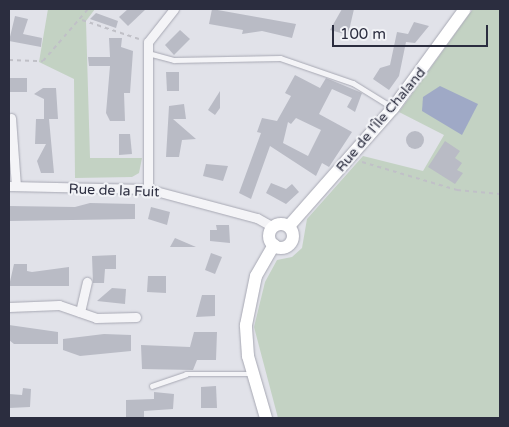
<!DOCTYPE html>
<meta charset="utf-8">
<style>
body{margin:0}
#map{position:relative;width:509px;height:427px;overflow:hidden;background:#e1e2e9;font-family:"Varela Round",sans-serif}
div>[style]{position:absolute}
.green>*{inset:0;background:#c3d2c3}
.water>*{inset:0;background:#9fa9c6}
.building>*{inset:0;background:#b9bbc5}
.round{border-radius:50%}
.path>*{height:2px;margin-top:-1px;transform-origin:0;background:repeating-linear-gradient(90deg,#c0c0c7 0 4px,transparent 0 8px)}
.roads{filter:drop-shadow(0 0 1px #a7a8b3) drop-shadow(0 0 1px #a7a8b3)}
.lane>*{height:4.5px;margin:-2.25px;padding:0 2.25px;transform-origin:2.25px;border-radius:2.25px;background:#f4f4f7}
.street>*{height:9px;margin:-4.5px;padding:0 4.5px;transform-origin:4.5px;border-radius:4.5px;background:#f4f4f7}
.secondary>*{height:12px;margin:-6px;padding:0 6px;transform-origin:6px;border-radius:6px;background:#fff}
.secondary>.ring{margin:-6px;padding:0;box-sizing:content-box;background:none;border:12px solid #fff;border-radius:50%}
span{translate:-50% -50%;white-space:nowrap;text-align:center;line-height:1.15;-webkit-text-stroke:4.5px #f1f2f6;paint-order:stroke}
.street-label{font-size:14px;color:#2b2d3f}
.frame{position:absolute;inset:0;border:10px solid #2b2d3f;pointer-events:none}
.scale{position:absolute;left:332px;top:25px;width:156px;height:22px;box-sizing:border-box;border:2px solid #2b2d3f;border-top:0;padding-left:6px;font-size:15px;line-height:18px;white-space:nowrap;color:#2b2d3f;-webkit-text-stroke:4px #f1f2f6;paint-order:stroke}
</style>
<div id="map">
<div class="green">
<i style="clip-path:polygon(48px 9px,95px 9px,86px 21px,90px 158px,142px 158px,139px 173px,132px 177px,75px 178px,74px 79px,39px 62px)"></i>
<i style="clip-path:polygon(473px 9px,500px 9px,500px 418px,278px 418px,254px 327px,265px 282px,277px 260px,292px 257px,302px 248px,307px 219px,363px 156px,423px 171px,444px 135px,399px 112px)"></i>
</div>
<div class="water">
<i style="clip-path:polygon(440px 86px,478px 104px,462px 135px,422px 111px,423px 97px)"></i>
</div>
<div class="building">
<i style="clip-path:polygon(128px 9px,146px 9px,128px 26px,119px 17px)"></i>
<i style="clip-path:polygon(212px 9px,296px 24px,292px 38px,262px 31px,242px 34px,243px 30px,209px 24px)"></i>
<i style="clip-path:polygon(342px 9px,354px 9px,348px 35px,330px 30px)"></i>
<i style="clip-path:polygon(96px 13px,118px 21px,116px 28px,90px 19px)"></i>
<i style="clip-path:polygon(15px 16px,28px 19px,23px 34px,42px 38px,41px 47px,9px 41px)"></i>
<i style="clip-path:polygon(414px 22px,429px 26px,415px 43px,406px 42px,399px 76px,389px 90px,373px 79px,380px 68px,390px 65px,397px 32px,408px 34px)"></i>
<i style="clip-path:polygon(180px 30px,190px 39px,174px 55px,165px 45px)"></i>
<i style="clip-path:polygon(109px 38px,122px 38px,121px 47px,133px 51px,130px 93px,124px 93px,125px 121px,110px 121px,106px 113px,110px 66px,89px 66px,88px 57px,110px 57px)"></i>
<i style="clip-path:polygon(166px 72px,179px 72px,179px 91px,167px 91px)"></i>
<i style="clip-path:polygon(evenodd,295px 75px,320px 88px,326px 78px,362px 93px,355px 112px,347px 107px,352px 98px,332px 89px,319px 114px,352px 132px,329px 167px,322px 163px,316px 176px,270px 146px,251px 199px,239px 193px,261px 133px,257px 132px,262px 118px,277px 121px,291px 96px,285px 93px,295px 75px,296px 118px,321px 130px,308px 156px,283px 143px,288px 122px,291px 124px,296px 118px)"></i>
<i style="clip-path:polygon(9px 78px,27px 78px,27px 92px,9px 92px)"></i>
<i style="clip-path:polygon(43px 88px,56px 88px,58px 119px,44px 119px,44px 99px,34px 94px)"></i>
<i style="clip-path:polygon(220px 91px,220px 108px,215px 115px,208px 110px)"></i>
<i style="clip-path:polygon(184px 104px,186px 119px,173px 119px,196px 139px,182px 140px,179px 157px,166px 157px,169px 106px)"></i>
<i style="clip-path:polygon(36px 119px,49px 119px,54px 173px,41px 173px,37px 161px,46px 144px,35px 144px)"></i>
<i class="round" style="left:406px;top:131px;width:18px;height:18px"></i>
<i style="clip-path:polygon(119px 134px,130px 134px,132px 154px,119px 155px)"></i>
<i style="clip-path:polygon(445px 141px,460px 151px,455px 158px,462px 163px,457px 170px,463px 173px,455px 184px,428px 167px)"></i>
<i style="clip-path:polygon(206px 164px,228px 166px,223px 181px,203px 176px)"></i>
<i style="clip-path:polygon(271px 183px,286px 189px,292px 184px,299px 192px,286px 204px,266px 193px)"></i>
<i style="clip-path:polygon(90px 203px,135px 204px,135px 219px,9px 221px,9px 206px,75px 207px)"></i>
<i style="clip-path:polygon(151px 207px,170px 212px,167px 225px,148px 219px)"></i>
<i style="clip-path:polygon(216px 225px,229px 225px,230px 243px,210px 241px,210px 230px,217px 230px)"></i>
<i style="clip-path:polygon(175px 238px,196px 247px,170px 247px)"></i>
<i style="clip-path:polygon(211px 253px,222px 257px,215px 274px,205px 270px)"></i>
<i style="clip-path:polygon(116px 255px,116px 269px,105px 269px,104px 283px,93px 283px,92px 256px)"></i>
<i style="clip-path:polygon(14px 264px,27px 264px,27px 271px,32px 272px,69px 267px,69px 286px,9px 286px)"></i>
<i style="clip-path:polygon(148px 276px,166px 276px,166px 293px,147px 292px)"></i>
<i style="clip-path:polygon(112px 288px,126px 289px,125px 304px,97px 301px)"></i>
<i style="clip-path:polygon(202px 295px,215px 295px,215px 316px,196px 317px)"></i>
<i style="clip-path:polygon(9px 325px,58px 332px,58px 344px,14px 344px,9px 340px)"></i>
<i style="clip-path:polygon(194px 332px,217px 332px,216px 360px,197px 360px,193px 370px,142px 369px,141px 345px,190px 347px)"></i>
<i style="clip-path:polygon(104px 334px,131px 335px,131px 351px,80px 356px,63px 350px,63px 339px)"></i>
<i style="clip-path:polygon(216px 386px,217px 408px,201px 408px,201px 387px)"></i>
<i style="clip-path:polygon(23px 388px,31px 389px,30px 407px,9px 408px,9px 394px,22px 395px)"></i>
<i style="clip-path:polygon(154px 392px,174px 394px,173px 409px,144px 411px,144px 418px,126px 418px,126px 400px,154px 399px)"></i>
</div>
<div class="path">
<i style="left:82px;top:20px;width:60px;rotate:18.4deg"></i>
<i style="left:9px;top:60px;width:34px;rotate:2deg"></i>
<i style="left:43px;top:61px;width:69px;rotate:-49.1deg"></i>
<i style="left:362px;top:162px;width:99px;rotate:16.4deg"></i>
<i style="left:457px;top:190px;width:43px;rotate:5.3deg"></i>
</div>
<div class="roads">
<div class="lane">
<i style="left:148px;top:53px;width:27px;rotate:15deg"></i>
<i style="left:174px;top:60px;width:106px;rotate:-1.1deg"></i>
<i style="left:280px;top:58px;width:77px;rotate:18.9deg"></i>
<i style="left:353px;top:83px;width:46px;rotate:31.6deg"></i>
<i style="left:152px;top:386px;width:36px;rotate:-19deg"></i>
<i style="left:186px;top:374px;width:65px"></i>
</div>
<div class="street">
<i style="left:11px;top:118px;width:68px;rotate:85.8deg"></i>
<i style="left:9px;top:186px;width:139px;rotate:1.2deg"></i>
<i style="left:148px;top:189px;width:113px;rotate:14.9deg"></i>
<i style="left:257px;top:218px;width:18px;rotate:29deg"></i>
<i style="left:148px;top:189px;width:147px;rotate:-90deg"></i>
<i style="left:148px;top:42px;width:42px;rotate:-51.8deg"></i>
<i style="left:9px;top:307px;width:50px;rotate:-2.3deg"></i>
<i style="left:59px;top:305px;width:39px;rotate:19deg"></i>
<i style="left:96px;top:318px;width:40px;rotate:-1.4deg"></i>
<i style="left:80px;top:312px;width:31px;rotate:-77deg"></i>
</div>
<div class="secondary">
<i class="ring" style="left:269px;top:224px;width:12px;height:12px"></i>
<i style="left:289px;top:226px;width:157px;rotate:-48.6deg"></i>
<i style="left:393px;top:108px;width:122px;rotate:-54deg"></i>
<i style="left:266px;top:418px;width:65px;rotate:-106.2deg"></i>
<i style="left:248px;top:356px;width:31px;rotate:-94deg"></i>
<i style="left:246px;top:325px;width:50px;rotate:-78.5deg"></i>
<i style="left:256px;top:276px;width:36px;rotate:-60deg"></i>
</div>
</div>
<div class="street-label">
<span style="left:381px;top:120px;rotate:-50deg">Rue de l'Île Chaland</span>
<span style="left:114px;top:191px;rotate:2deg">Rue de la Fuit</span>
</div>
<div class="frame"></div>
<div class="scale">100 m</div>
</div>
